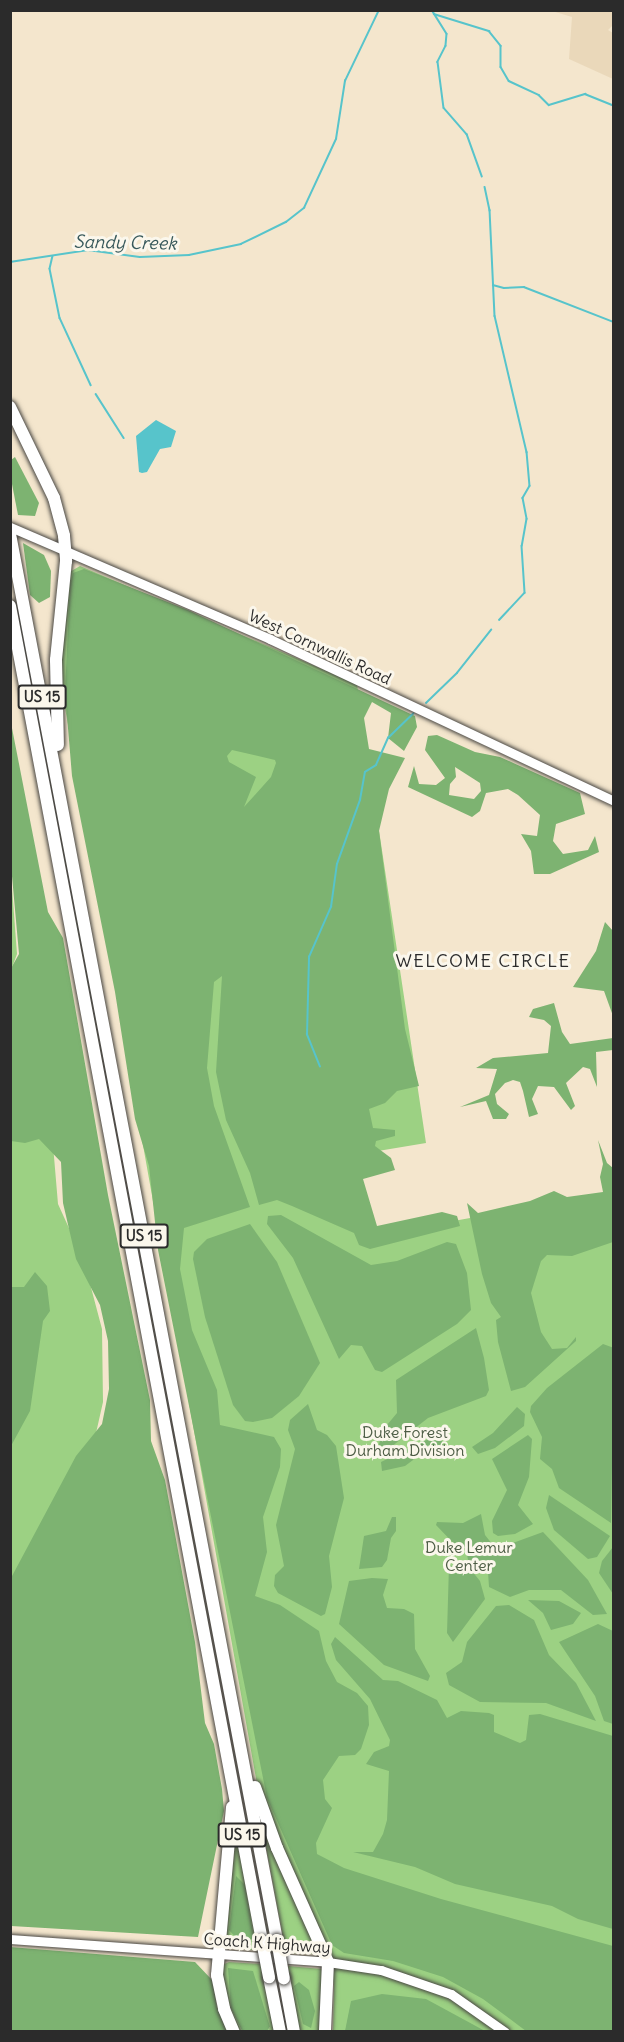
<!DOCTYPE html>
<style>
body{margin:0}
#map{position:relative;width:624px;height:2042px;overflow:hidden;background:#f4e6cd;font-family:Delius,sans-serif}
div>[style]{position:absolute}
.built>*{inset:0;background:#ead8ba}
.green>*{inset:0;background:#9cd183}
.forest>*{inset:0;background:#7db371}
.water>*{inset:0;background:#57c4cb}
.stream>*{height:1.5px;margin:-0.75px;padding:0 0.75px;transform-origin:0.75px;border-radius:0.75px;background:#57c4cb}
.roads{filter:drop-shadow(0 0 2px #494743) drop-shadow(0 0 2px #494743)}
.secondary>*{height:9px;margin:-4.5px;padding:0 4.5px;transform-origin:4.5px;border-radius:4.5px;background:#fff}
.highway>*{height:12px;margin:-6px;padding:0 6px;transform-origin:6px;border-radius:6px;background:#fff}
.bridges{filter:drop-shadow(0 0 2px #494743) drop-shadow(0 0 2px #494743)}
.highway-bridge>*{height:12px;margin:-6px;padding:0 6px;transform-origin:6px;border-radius:6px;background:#fff}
span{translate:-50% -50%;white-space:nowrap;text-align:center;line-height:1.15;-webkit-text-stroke:6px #fbf7ec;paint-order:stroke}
.shield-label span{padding:2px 4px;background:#fbf7ec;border:2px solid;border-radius:4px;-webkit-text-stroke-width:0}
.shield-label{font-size:15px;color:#2b2b2b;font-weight:700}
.street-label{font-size:16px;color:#2b2b2b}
.park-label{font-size:16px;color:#4d5d45}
.water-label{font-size:18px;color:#38595b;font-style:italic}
.neighbourhood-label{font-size:18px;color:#2b2b2b;letter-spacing:1.5px}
.frame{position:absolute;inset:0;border:12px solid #2b2b2b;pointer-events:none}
</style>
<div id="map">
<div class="built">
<i style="clip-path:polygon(552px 11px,613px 11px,613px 25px,608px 30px,613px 33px,613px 79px,569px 59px,572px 17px)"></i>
</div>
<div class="green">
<i style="clip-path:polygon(80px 566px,357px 684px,426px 1143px,354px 1155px,371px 1236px,613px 1192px,613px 2031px,333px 2031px,334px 1985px,325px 1949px,257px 1784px,60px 680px,68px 573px)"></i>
<i style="clip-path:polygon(10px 861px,17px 954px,11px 970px,10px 970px)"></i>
<i style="clip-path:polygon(11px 1130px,47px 1135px,53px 1145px,58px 1204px,84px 1261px,102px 1329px,103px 1402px,94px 1442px,11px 1594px)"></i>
<i style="clip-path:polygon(260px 1815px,318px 1948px,315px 1954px,286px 1953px)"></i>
<i style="clip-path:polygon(236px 1832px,260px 1951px,225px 1947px)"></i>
<i style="clip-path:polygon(229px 1962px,262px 1964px,274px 2031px,267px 2031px,270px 2027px,231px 2009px,242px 2031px,236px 2031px,224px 1999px,222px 1965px)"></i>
<i style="clip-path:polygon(288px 1966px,322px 1969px,321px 2031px,299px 2031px)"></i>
</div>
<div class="forest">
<i style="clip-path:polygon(15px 457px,39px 503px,35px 516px,18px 515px,11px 479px,11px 460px)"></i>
<i style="clip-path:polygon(23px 543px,44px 555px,51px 571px,50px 597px,39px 603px,30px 595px)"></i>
<i style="clip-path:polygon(evenodd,84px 569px,188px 610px,415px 716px,417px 727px,404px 751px,388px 738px,391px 713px,372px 702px,364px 718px,369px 749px,405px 758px,389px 789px,379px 831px,405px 1029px,419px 1086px,397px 1091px,385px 1103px,369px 1109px,373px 1128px,395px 1130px,395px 1136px,376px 1141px,375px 1146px,391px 1158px,395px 1170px,363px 1179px,377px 1226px,442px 1212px,457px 1216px,460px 1226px,370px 1249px,359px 1245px,354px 1233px,292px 1206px,277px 1200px,259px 1205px,250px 1173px,226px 1120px,216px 1072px,222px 976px,214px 982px,207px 1068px,214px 1106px,250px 1207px,184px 1228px,180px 1269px,192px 1330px,217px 1390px,220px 1425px,274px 1437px,281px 1449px,280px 1467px,263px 1517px,267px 1552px,255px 1596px,280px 1605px,319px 1631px,326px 1661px,337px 1682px,357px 1693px,368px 1706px,369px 1725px,361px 1749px,355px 1755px,339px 1756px,323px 1780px,325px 1799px,332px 1808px,316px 1843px,317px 1854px,344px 1868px,441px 1899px,613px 1946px,613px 2031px,526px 2031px,483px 1999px,443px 1977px,393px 1961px,344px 1953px,332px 1945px,267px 1798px,158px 1250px,149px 1166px,135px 1119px,115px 992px,72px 776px,65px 692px,70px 585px,73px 573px,84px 569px,232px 750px,275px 760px,276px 763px,271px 777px,244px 807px,256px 777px,229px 762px,227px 756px,232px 750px)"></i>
<i style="clip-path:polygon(11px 723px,48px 912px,63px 938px,108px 1195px,150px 1400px,151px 1441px,165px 1480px,195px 1642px,205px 1723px,214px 1744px,222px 1789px,224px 1811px,198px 1937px,11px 1926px,11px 1578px,76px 1456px,102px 1424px,109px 1389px,108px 1341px,100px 1305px,76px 1259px,63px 1203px,61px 1162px,39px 1139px,25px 1143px,11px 1141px,10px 970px,19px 954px,10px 854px)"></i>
<i style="clip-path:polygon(evenodd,437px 735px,475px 752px,500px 757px,580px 793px,585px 814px,556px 824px,553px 841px,563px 854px,588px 850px,595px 836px,599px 852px,550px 874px,534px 874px,531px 851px,521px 834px,537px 836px,540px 815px,518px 795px,508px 789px,486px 793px,480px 811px,472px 817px,408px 787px,414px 766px,419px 784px,436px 785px,445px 778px,425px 750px,428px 736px,437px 735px,455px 767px,480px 783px,481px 791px,474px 799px,449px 795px,450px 784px,456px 777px,455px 767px)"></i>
<i style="clip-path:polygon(605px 922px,613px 931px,613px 1016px,604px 991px,573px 987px,596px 951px)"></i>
<i style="clip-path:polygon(554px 1003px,562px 1032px,570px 1044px,613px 1038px,613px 1050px,596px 1052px,597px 1087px,590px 1069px,583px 1067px,566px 1083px,575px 1106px,571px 1110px,554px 1087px,538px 1086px,532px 1099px,538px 1114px,529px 1117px,523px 1091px,520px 1082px,513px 1080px,505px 1083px,495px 1094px,497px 1104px,509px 1114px,506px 1119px,493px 1119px,486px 1101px,460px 1107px,489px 1095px,497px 1069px,476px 1068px,493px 1058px,548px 1053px,551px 1026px,544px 1020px,529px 1017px,533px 1009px)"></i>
<i style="clip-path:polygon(598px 1140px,607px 1163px,613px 1168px,613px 1242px,572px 1256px,547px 1255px,541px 1261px,531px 1293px,541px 1332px,552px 1349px,567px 1348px,576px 1337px,576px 1341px,525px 1387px,511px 1391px,498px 1342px,496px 1320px,501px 1317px,491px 1303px,482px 1274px,467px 1203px,478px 1213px,530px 1201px,554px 1191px,567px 1197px,603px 1192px,600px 1177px,603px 1164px)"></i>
<i style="clip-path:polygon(281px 1215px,371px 1265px,397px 1261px,447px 1242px,456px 1244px,467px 1273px,471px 1310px,457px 1324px,382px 1372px,375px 1370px,362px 1346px,351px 1345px,339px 1359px,293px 1258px,267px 1224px,268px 1216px)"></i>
<i style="clip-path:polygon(250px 1224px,277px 1262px,320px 1363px,299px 1396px,272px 1418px,253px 1422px,245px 1421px,233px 1405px,205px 1317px,193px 1259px,194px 1252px,207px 1239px)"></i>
<i style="clip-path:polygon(35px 1272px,47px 1286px,50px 1311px,43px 1321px,30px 1411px,11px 1446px,11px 1287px,24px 1287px)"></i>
<i style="clip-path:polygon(476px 1328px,484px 1358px,489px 1390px,486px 1396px,428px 1418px,391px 1447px,378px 1449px,382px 1431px,397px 1413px,396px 1380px)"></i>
<i style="clip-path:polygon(603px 1344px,614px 1348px,611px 1523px,559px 1488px,552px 1469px,540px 1459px,542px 1437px,530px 1412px,531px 1406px,547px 1388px)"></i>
<i style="clip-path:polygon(308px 1404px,317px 1430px,327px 1435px,336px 1446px,344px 1498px,329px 1556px,332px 1587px,325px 1614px,321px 1616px,278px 1593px,274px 1586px,275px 1575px,284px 1566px,276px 1525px,295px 1449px,288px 1430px,290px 1420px)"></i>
<i style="clip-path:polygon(517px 1407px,525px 1414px,524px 1426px,495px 1448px,478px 1454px,472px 1447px,493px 1433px)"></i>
<i style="clip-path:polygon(439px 1434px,444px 1446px,421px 1454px,405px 1466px,382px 1471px,381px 1462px)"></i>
<i style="clip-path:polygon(528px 1435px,532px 1439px,529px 1477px,518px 1505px,533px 1524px,515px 1534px,498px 1536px,493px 1533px,492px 1521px,507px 1490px,492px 1459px)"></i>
<i style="clip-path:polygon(549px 1495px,610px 1536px,597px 1557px,588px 1559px,554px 1530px,546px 1508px)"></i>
<i style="clip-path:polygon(481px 1514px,485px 1535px,496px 1549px,543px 1532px,588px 1580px,607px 1614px,593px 1615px,561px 1590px,529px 1590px,510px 1597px,489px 1587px,488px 1572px,468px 1560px,466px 1549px,459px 1549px,436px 1525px,437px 1522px,463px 1523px)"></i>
<i style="clip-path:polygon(392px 1517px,396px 1517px,396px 1531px,391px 1538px,387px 1560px,382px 1567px,359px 1569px,364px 1536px,386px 1531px)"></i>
<i style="clip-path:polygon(613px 1547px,613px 1594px,599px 1573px,602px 1561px)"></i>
<i style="clip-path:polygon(449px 1565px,458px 1568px,467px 1565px,480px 1581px,485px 1599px,453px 1642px,447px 1633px)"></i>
<i style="clip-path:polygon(372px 1578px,388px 1579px,383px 1595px,387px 1608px,404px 1609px,414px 1614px,415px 1649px,430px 1676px,428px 1681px,384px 1665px,339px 1624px,349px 1581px)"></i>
<i style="clip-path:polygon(528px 1600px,559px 1601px,581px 1613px,573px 1624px,551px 1630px,543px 1613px)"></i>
<i style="clip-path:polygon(509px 1605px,534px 1620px,549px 1655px,576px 1683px,596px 1721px,546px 1703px,480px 1702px,449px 1685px,446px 1673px,462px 1662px,467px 1642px,496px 1606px)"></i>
<i style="clip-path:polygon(598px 1624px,613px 1631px,613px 1724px,604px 1721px,595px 1696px,559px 1642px)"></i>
<i style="clip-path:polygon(335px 1637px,383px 1680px,398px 1681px,437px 1700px,447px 1718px,461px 1711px,489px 1713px,494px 1715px,494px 1732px,520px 1743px,526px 1740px,529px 1715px,540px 1714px,613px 1736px,613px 1929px,578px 1919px,552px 1906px,455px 1884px,415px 1867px,353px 1852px,373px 1852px,383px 1834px,387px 1820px,389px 1771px,366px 1764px,374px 1752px,389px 1746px,390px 1740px,370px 1699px,336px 1660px,331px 1644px)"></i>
<i style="clip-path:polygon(236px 1876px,245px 1885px,254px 1939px,239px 1941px,229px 1930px)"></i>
<i style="clip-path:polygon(10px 1947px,195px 1962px,213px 1981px,217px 2007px,228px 2031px,11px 2031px)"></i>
<i style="clip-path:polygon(228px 1968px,253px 1971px,270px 2027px,267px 2031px,242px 2031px,231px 2009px)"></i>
<i style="clip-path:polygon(299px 1982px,309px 1990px,315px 2011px,311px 2028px,303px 2024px,294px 1986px)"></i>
<i style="clip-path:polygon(382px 1994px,426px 1999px,485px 2031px,345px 2031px,351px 2001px)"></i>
</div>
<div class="water">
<i style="clip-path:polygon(156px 420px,176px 431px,171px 447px,160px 449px,147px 472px,142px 473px,139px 472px,136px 436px)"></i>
</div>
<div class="stream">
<i style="left:432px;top:10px;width:28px;rotate:58deg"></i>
<i style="left:447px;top:34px;width:12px;rotate:95deg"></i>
<i style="left:446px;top:46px;width:18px;rotate:117deg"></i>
<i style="left:438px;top:62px;width:46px;rotate:82.6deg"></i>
<i style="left:444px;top:108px;width:35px;rotate:49deg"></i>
<i style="left:467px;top:134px;width:45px;rotate:70.3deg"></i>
<i style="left:434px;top:14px;width:58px;rotate:17.2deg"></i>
<i style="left:489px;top:31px;width:19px;rotate:51deg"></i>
<i style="left:501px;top:46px;width:21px;rotate:90deg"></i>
<i style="left:501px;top:67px;width:16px;rotate:60deg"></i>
<i style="left:509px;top:81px;width:33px;rotate:25deg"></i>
<i style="left:539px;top:95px;width:14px;rotate:45deg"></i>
<i style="left:549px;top:105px;width:38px;rotate:-17deg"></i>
<i style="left:585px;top:94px;width:31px;rotate:22deg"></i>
<i style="left:485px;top:187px;width:24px;rotate:78deg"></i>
<i style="left:490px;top:210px;width:106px;rotate:87.3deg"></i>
<i style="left:495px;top:316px;width:140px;rotate:76.8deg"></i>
<i style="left:527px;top:452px;width:34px;rotate:85deg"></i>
<i style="left:530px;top:486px;width:14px;rotate:120deg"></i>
<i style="left:523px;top:498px;width:21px;rotate:79deg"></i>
<i style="left:527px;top:519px;width:27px;rotate:100deg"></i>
<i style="left:522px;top:546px;width:47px;rotate:86.3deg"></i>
<i style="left:525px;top:593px;width:37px;rotate:133deg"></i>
<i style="left:53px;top:256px;width:13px;rotate:103deg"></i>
<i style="left:50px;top:269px;width:50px;rotate:78.5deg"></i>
<i style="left:60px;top:318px;width:74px;rotate:65.2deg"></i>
<i style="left:10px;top:262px;width:79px;rotate:-8.7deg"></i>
<i style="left:88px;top:250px;width:52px;rotate:7.7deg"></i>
<i style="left:140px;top:257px;width:49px;rotate:-2.3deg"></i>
<i style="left:189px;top:255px;width:53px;rotate:-11.9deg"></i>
<i style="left:241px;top:244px;width:50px;rotate:-26.1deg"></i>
<i style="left:286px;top:222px;width:23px;rotate:-38deg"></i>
<i style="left:304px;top:208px;width:76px;rotate:-65.1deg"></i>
<i style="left:336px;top:139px;width:59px;rotate:-81.2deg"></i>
<i style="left:345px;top:81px;width:79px;rotate:-64.4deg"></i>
<i style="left:493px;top:285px;width:11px;rotate:15deg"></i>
<i style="left:504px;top:288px;width:20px;rotate:-3deg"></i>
<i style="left:524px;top:287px;width:97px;rotate:21.3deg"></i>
<i style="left:96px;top:394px;width:52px;rotate:57.5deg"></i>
<i style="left:426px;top:703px;width:43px;rotate:-44.1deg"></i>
<i style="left:457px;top:673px;width:55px;rotate:-51.7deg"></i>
<i style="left:320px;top:1067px;width:35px;rotate:-112deg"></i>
<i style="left:307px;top:1035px;width:78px;rotate:-88.5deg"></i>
<i style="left:309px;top:957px;width:55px;rotate:-66.3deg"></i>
<i style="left:331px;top:907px;width:43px;rotate:-82.1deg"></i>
<i style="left:337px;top:864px;width:68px;rotate:-70.2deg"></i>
<i style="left:360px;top:800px;width:28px;rotate:-80deg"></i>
<i style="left:365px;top:772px;width:13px;rotate:-32deg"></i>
<i style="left:376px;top:765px;width:30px;rotate:-66deg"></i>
<i style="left:388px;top:738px;width:35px;rotate:-44deg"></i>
</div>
<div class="roads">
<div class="secondary">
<i style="left:10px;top:527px;width:283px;rotate:23.3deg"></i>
<i style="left:270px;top:639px;width:380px;rotate:25.2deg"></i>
<i style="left:10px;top:1939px;width:319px;rotate:4.1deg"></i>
<i style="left:328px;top:1962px;width:54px;rotate:8.6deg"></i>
<i style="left:381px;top:1970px;width:74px;rotate:18.9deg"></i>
<i style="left:451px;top:1994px;width:66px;rotate:35.1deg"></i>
</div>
<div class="highway">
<i style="left:10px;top:407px;width:101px;rotate:64.2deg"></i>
<i style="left:54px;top:498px;width:39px;rotate:75deg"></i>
<i style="left:64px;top:536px;width:25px;rotate:85deg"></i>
<i style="left:66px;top:561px;width:100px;rotate:95.8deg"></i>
<i style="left:56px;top:660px;width:85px;rotate:88.7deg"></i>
<i style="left:10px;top:534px;width:1431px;rotate:79.25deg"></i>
<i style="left:10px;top:606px;width:1359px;rotate:79.31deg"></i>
<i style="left:255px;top:1787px;width:65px;rotate:70.2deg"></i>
<i style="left:277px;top:1848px;width:125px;rotate:65.9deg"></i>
<i style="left:328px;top:1962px;width:70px;rotate:92.5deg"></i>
<i style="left:232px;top:1807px;width:169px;rotate:95.1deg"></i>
<i style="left:217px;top:1975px;width:35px;rotate:78deg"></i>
<i style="left:224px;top:2009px;width:25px;rotate:67deg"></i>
<i style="left:269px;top:1977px;width:56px;rotate:78.7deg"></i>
<i style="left:284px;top:1978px;width:55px;rotate:79.5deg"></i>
</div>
</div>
<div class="bridges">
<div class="highway-bridge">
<i style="left:277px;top:1940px;width:39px;rotate:80deg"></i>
<i style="left:262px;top:1941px;width:37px;rotate:79deg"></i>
</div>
</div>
<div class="shield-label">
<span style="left:42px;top:697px">US 15</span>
<span style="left:144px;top:1236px">US 15</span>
<span style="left:242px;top:1835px">US 15</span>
</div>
<div class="street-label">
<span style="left:320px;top:647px;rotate:25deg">West Cornwallis Road</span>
<span style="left:267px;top:1943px;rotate:4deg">Coach K Highway</span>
</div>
<div class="park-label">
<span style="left:405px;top:1441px">Duke Forest<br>Durham Division</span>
<span style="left:469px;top:1556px">Duke Lemur<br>Center</span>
</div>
<div class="water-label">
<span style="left:125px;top:243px;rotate:1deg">Sandy Creek</span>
</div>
<div class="neighbourhood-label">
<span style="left:483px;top:961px">WELCOME CIRCLE</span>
</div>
<div class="frame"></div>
</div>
